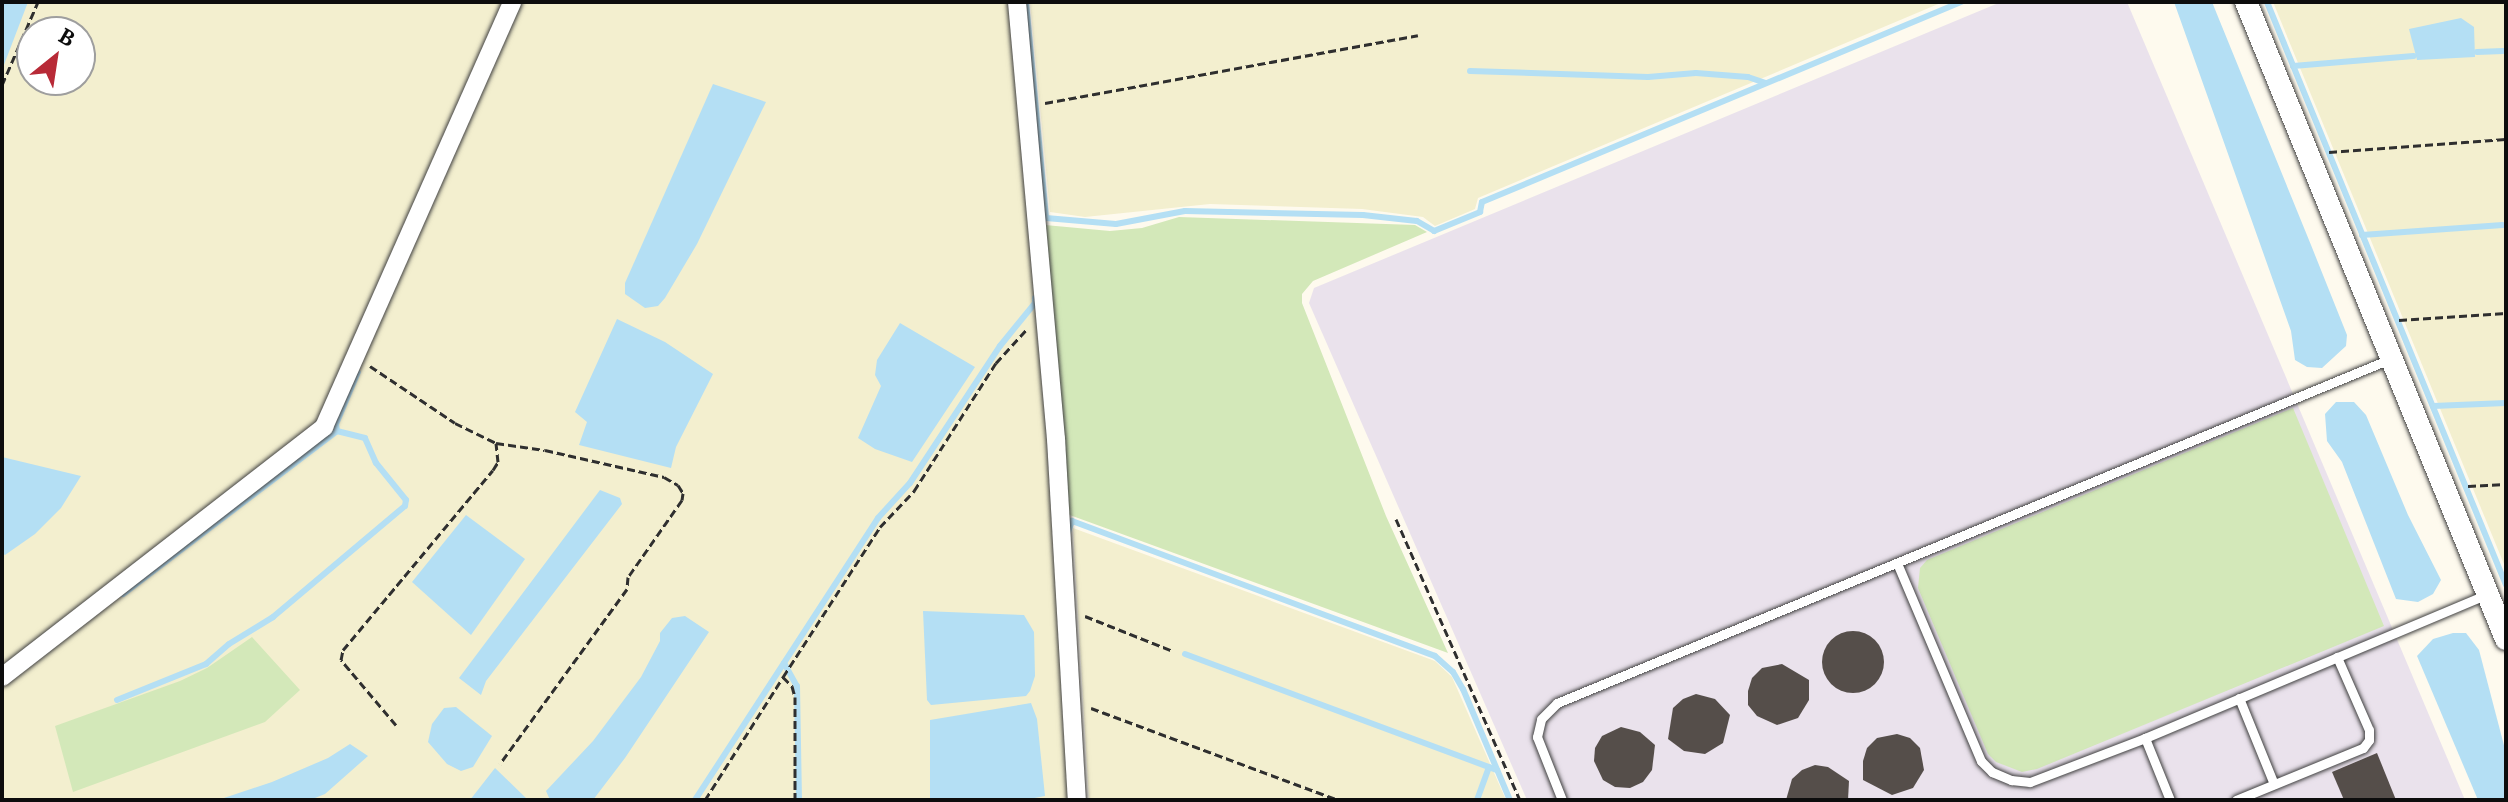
<!DOCTYPE html>
<style>
body{margin:0}
#map{position:relative;width:2508px;height:802px;overflow:hidden;background:#fefaee;font-family:Lora,serif}
div>[style]{position:absolute}
.industrial>*{inset:0;background:#eae2ec}
.farmland>*{inset:0;background:#f3efcf}
.green>*{inset:0;background:#d3e8b9}
.water>*{inset:0;background:#b4dff4}
.stream>*{height:6px;margin:-3px;padding:0 3px;transform-origin:3px;border-radius:3px;background:#b4dff4}
.building>*{inset:0;background:#554e4a}
.round{border-radius:50%}
.path>*{height:3px;margin-top:-1.5px;transform-origin:0;background:repeating-linear-gradient(90deg,#2f2f2f 0 8px,transparent 0 12px)}
.roads{filter:drop-shadow(0 0 2px #404040) drop-shadow(0 0 2px #404040)}
.service>*{height:9px;margin:-4.5px;padding:0 4.5px;transform-origin:4.5px;border-radius:4.5px;background:#fff}
.minor>*{height:18px;margin:-9px;padding:0 9px;transform-origin:9px;border-radius:9px;background:#fff}
.tertiary>*{height:22px;margin:-11px;padding:0 11px;transform-origin:11px;border-radius:11px;background:#fff}
span{translate:-50% -50%;white-space:nowrap;text-align:center;line-height:1.15;-webkit-text-stroke:8px #fff;paint-order:stroke}
.frame{position:absolute;inset:0;border:4px solid #0d0d0d;pointer-events:none}
.north{position:absolute;left:16px;top:16px;width:80px;height:80px;box-sizing:border-box;background:#fff;border:2px solid #9e9e9e;border-radius:50%;rotate:30deg;font-size:22px;font-weight:700;line-height:32px;text-align:center;color:#0d0d0d}
.north::after{content:'';display:block;margin:auto;width:28px;height:36px;background:#b82a37;clip-path:polygon(50% 0,100% 100%,50% 72%,0 100%)}
</style>
<div id="map">
<div class="industrial">
<i style="clip-path:polygon(2001px 2px,2127px 2px,2465px 800px,1527px 800px,1309px 303px,1314px 288px)"></i>
</div>
<div class="farmland">
<i style="clip-path:polygon(evenodd,2px 2px,1012px 2px,1040px 339px,1071px 800px,2px 800px,2px 2px,32px 32px,80px 32px,80px 80px,32px 80px,32px 32px)"></i>
<i style="clip-path:polygon(1030px 2px,1943px 2px,1478px 198px,1475px 209px,1435px 226px,1423px 217px,1362px 209px,1210px 204px,1085px 217px,1050px 212px)"></i>
<i style="clip-path:polygon(2273px 2px,2506px 2px,2506px 569px)"></i>
<i style="clip-path:polygon(1073px 528px,1435px 661px,1452px 677px,1506px 800px,1089px 800px)"></i>
</div>
<div class="green">
<i style="clip-path:polygon(1179px 217px,1415px 225px,1427px 232px,1313px 281px,1302px 294px,1302px 303px,1386px 516px,1448px 653px,1067px 514px,1045px 225px,1110px 231px,1142px 228px)"></i>
<i style="clip-path:polygon(2293px 408px,2384px 626px,2037px 769px,2022px 772px,1996px 762px,1988px 754px,1918px 588px,1920px 568px,1927px 560px)"></i>
<i style="clip-path:polygon(252px 637px,300px 690px,265px 722px,73px 792px,55px 726px,180px 681px,207px 668px)"></i>
</div>
<div class="water">
<i style="clip-path:polygon(2px 2px,28px 2px,2px 70px)"></i>
<i style="clip-path:polygon(2174px 2px,2212px 2px,2311px 245px,2347px 335px,2346px 346px,2322px 368px,2307px 367px,2295px 360px,2291px 331px)"></i>
<i style="clip-path:polygon(2461px 18px,2474px 27px,2475px 57px,2417px 60px,2409px 29px)"></i>
<i style="clip-path:polygon(713px 84px,766px 102px,697px 244px,665px 298px,658px 306px,645px 308px,625px 294px,625px 283px)"></i>
<i style="clip-path:polygon(617px 319px,665px 342px,713px 374px,676px 447px,671px 468px,579px 445px,587px 422px,575px 412px)"></i>
<i style="clip-path:polygon(900px 323px,975px 367px,912px 462px,875px 449px,858px 438px,881px 386px,875px 375px,877px 360px)"></i>
<i style="clip-path:polygon(2336px 402px,2354px 402px,2366px 415px,2408px 515px,2441px 580px,2433px 594px,2418px 602px,2396px 599px,2342px 462px,2327px 441px,2325px 414px)"></i>
<i style="clip-path:polygon(2px 457px,81px 476px,61px 508px,35px 534px,5px 555px,2px 553px)"></i>
<i style="clip-path:polygon(600px 490px,620px 498px,622px 504px,486px 681px,481px 695px,459px 678px)"></i>
<i style="clip-path:polygon(466px 515px,525px 559px,471px 635px,412px 582px)"></i>
<i style="clip-path:polygon(923px 611px,1024px 615px,1034px 632px,1035px 676px,1030px 691px,1026px 696px,931px 705px,927px 700px)"></i>
<i style="clip-path:polygon(685px 616px,709px 632px,625px 758px,593px 800px,550px 800px,546px 791px,593px 741px,641px 677px,660px 641px,660px 633px,672px 618px)"></i>
<i style="clip-path:polygon(2453px 633px,2466px 633px,2479px 650px,2506px 753px,2506px 800px,2478px 800px,2417px 656px,2433px 639px)"></i>
<i style="clip-path:polygon(1031px 703px,1037px 719px,1045px 796px,1024px 800px,930px 800px,930px 720px)"></i>
<i style="clip-path:polygon(456px 707px,492px 736px,473px 767px,461px 771px,447px 764px,428px 742px,432px 724px,444px 708px)"></i>
<i style="clip-path:polygon(350px 744px,368px 756px,325px 794px,310px 800px,218px 800px,272px 782px,328px 758px)"></i>
<i style="clip-path:polygon(495px 768px,528px 800px,470px 800px)"></i>
</div>
<div class="stream">
<i style="left:1026px;top:2px;width:217px;rotate:84.7deg"></i>
<i style="left:1046px;top:218px;width:70px;rotate:4.9deg"></i>
<i style="left:1116px;top:224px;width:70px;rotate:-10.7deg"></i>
<i style="left:1185px;top:211px;width:178px;rotate:1.3deg"></i>
<i style="left:1363px;top:215px;width:54px;rotate:6.3deg"></i>
<i style="left:1417px;top:221px;width:20px;rotate:30deg"></i>
<i style="left:1434px;top:231px;width:50px;rotate:-22.4deg"></i>
<i style="left:1480px;top:212px;width:10px;rotate:-79deg"></i>
<i style="left:1482px;top:202px;width:519px;rotate:-22.66deg"></i>
<i style="left:2267px;top:2px;width:630px;rotate:67.71deg"></i>
<i style="left:2477px;top:52px;width:26px;rotate:-2deg"></i>
<i style="left:2293px;top:66px;width:121px;rotate:-4.7deg"></i>
<i style="left:1470px;top:71px;width:178px;rotate:1.9deg"></i>
<i style="left:1648px;top:77px;width:48px;rotate:-4.8deg"></i>
<i style="left:1696px;top:73px;width:52px;rotate:4.4deg"></i>
<i style="left:1748px;top:77px;width:18px;rotate:19deg"></i>
<i style="left:2362px;top:235px;width:141px;rotate:-4.1deg"></i>
<i style="left:2433px;top:406px;width:73px;rotate:-2.4deg"></i>
<i style="left:1068px;top:532px;width:12px;rotate:-70deg"></i>
<i style="left:1072px;top:521px;width:387px;rotate:20.4deg"></i>
<i style="left:1435px;top:656px;width:24px;rotate:42deg"></i>
<i style="left:1453px;top:672px;width:20px;rotate:60deg"></i>
<i style="left:1463px;top:689px;width:121px;rotate:67.1deg"></i>
<i style="left:123px;top:594px;width:269px;rotate:-37.3deg"></i>
<i style="left:337px;top:431px;width:7px;rotate:-98deg"></i>
<i style="left:336px;top:424px;width:56px;rotate:-67.1deg"></i>
<i style="left:1185px;top:654px;width:333px;rotate:20.4deg"></i>
<i style="left:784px;top:663px;width:26px;rotate:61deg"></i>
<i style="left:797px;top:686px;width:114px;rotate:89deg"></i>
<i style="left:117px;top:700px;width:96px;rotate:-22deg"></i>
<i style="left:206px;top:664px;width:30px;rotate:-41deg"></i>
<i style="left:229px;top:644px;width:52px;rotate:-31.5deg"></i>
<i style="left:273px;top:617px;width:172px;rotate:-40.1deg"></i>
<i style="left:405px;top:506px;width:6px;rotate:-81deg"></i>
<i style="left:406px;top:500px;width:48px;rotate:-129deg"></i>
<i style="left:376px;top:463px;width:27px;rotate:-114deg"></i>
<i style="left:365px;top:438px;width:29px;rotate:-166deg"></i>
<i style="left:695px;top:800px;width:336px;rotate:-57deg"></i>
<i style="left:878px;top:518px;width:47px;rotate:-47.6deg"></i>
<i style="left:910px;top:483px;width:164px;rotate:-56.7deg"></i>
<i style="left:1000px;top:346px;width:55px;rotate:-50.9deg"></i>
<i style="left:1035px;top:303px;width:5px;rotate:-90deg"></i>
<i style="left:1477px;top:800px;width:35px;rotate:-70deg"></i>
</div>
<div class="building">
<i class="round" style="left:1822px;top:631px;width:62px;height:62px"></i>
<i style="clip-path:polygon(1782px 664px,1809px 680px,1809px 700px,1798px 718px,1777px 725px,1757px 716px,1748px 705px,1748px 691px,1752px 678px,1762px 668px)"></i>
<i style="clip-path:polygon(1696px 694px,1715px 699px,1730px 715px,1723px 743px,1705px 754px,1684px 751px,1668px 739px,1673px 708px,1683px 699px)"></i>
<i style="clip-path:polygon(1621px 727px,1640px 732px,1655px 745px,1652px 770px,1643px 782px,1630px 788px,1615px 787px,1603px 780px,1594px 761px,1595px 748px,1602px 736px)"></i>
<i style="clip-path:polygon(1897px 734px,1910px 738px,1920px 748px,1924px 770px,1913px 788px,1892px 795px,1863px 780px,1863px 761px,1867px 748px,1877px 738px)"></i>
<i style="clip-path:polygon(2377px 753px,2396px 800px,2344px 800px,2332px 772px)"></i>
<i style="clip-path:polygon(1815px 765px,1828px 767px,1849px 781px,1848px 800px,1786px 800px,1792px 779px,1802px 770px)"></i>
</div>
<div class="path">
<i style="left:2px;top:85px;width:90px;rotate:-66.6deg"></i>
<i style="left:1045px;top:103px;width:379px;rotate:-10.3deg"></i>
<i style="left:2329px;top:152px;width:177px;rotate:-4.2deg"></i>
<i style="left:2399px;top:320px;width:107px;rotate:-3.7deg"></i>
<i style="left:370px;top:366px;width:102px;rotate:33.8deg"></i>
<i style="left:455px;top:423px;width:46px;rotate:26deg"></i>
<i style="left:496px;top:443px;width:49px;rotate:8.1deg"></i>
<i style="left:545px;top:450px;width:122px;rotate:12.8deg"></i>
<i style="left:664px;top:477px;width:16px;rotate:30deg"></i>
<i style="left:678px;top:485px;width:9px;rotate:58deg"></i>
<i style="left:683px;top:493px;width:7px;rotate:98deg"></i>
<i style="left:682px;top:500px;width:94px;rotate:125deg"></i>
<i style="left:628px;top:577px;width:12px;rotate:95deg"></i>
<i style="left:627px;top:589px;width:216px;rotate:126deg"></i>
<i style="left:2468px;top:486px;width:38px;rotate:-3deg"></i>
<i style="left:1396px;top:519px;width:307px;rotate:66.2deg"></i>
<i style="left:1085px;top:616px;width:95px;rotate:21.7deg"></i>
<i style="left:783px;top:677px;width:179px;rotate:-57.1deg"></i>
<i style="left:880px;top:527px;width:50px;rotate:-46.6deg"></i>
<i style="left:914px;top:491px;width:152px;rotate:-57.4deg"></i>
<i style="left:996px;top:363px;width:45px;rotate:-47.7deg"></i>
<i style="left:1091px;top:708px;width:264px;rotate:20.4deg"></i>
<i style="left:396px;top:725px;width:85px;rotate:-130.2deg"></i>
<i style="left:341px;top:660px;width:10px;rotate:-79deg"></i>
<i style="left:343px;top:650px;width:234px;rotate:-50.2deg"></i>
<i style="left:493px;top:470px;width:9px;rotate:-58deg"></i>
<i style="left:498px;top:462px;width:19px;rotate:-96deg"></i>
<i style="left:705px;top:800px;width:146px;rotate:-57.6deg"></i>
<i style="left:783px;top:677px;width:13px;rotate:45deg"></i>
<i style="left:792px;top:686px;width:11px;rotate:75deg"></i>
<i style="left:795px;top:697px;width:103px;rotate:90deg"></i>
</div>
<div class="roads">
<div class="service">
<i style="left:1897px;top:563px;width:215px;rotate:67deg"></i>
<i style="left:1981px;top:761px;width:16px;rotate:45deg"></i>
<i style="left:1992px;top:772px;width:21px;rotate:23deg"></i>
<i style="left:2011px;top:780px;width:19px;rotate:6deg"></i>
<i style="left:2030px;top:782px;width:123px;rotate:-20.9deg"></i>
<i style="left:2239px;top:698px;width:93px;rotate:67.9deg"></i>
<i style="left:1562px;top:800px;width:68px;rotate:-111.6deg"></i>
<i style="left:1537px;top:737px;width:18px;rotate:-77deg"></i>
<i style="left:1541px;top:719px;width:23px;rotate:-45deg"></i>
<i style="left:1557px;top:703px;width:901px;rotate:-22.44deg"></i>
<i style="left:2170px;top:800px;width:67px;rotate:-112deg"></i>
<i style="left:2145px;top:738px;width:370px;rotate:-22.8deg"></i>
<i style="left:2236px;top:800px;width:137px;rotate:-22.3deg"></i>
<i style="left:2363px;top:748px;width:10px;rotate:-53deg"></i>
<i style="left:2369px;top:740px;width:10px;rotate:-90deg"></i>
<i style="left:2369px;top:730px;width:80px;rotate:-113.7deg"></i>
</div>
<div class="minor">
<i style="left:1017px;top:2px;width:439px;rotate:84.9deg"></i>
<i style="left:1056px;top:439px;width:362px;rotate:86.7deg"></i>
<i style="left:2px;top:677px;width:408px;rotate:-37.8deg"></i>
<i style="left:324px;top:427px;width:465px;rotate:-66.1deg"></i>
</div>
<div class="tertiary">
<i style="left:2246px;top:2px;width:688px;rotate:67.8deg"></i>
</div>
</div>
<div class="frame"></div>
<div class="north">B</div>
</div>
